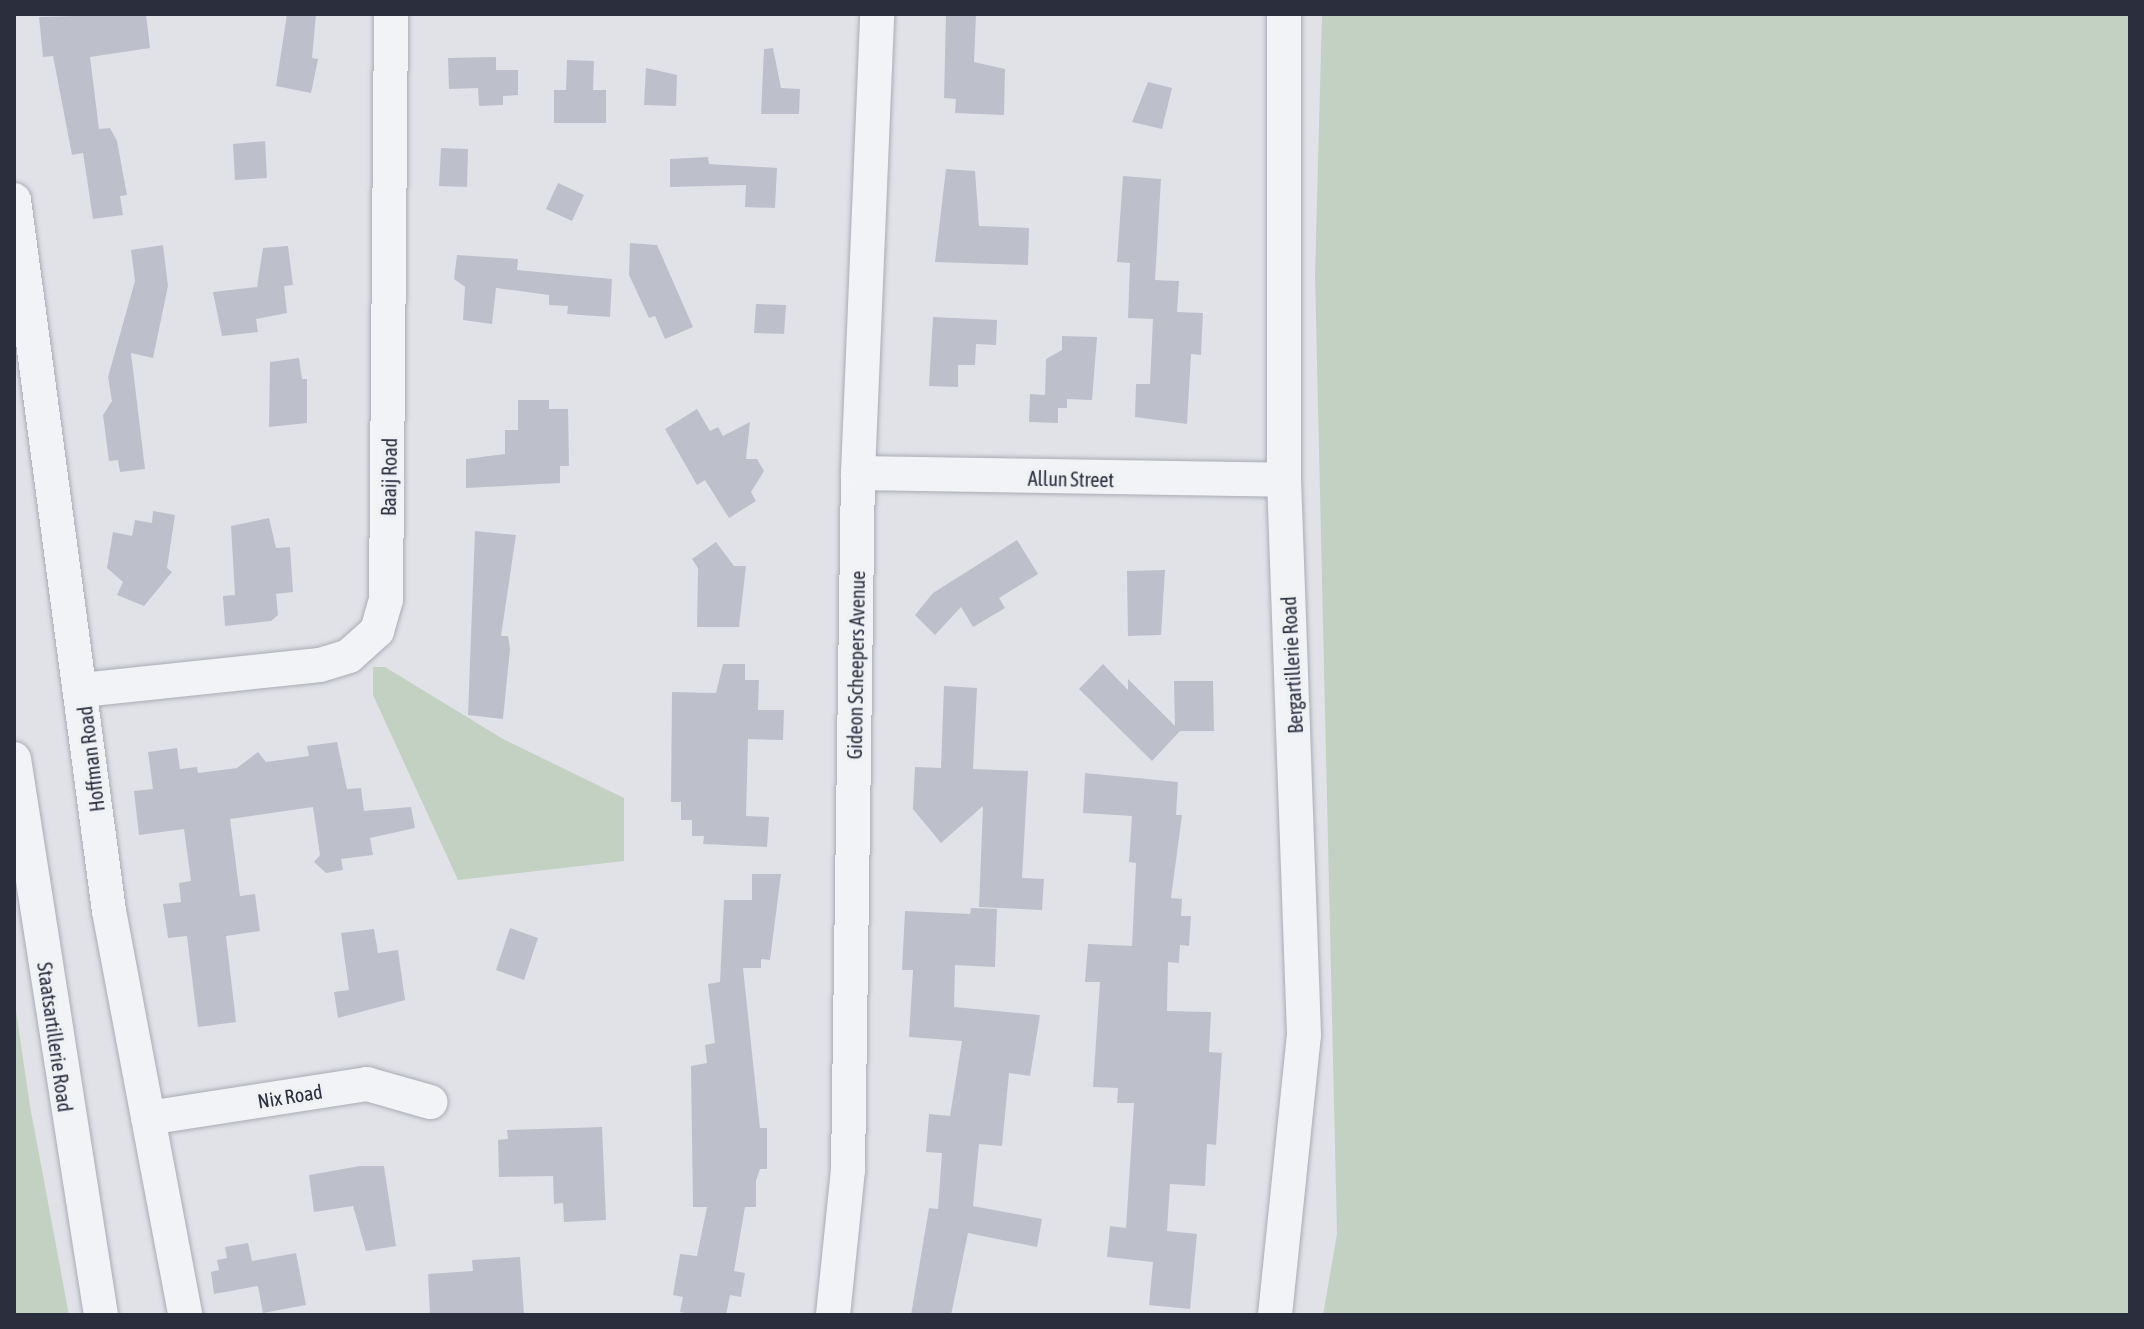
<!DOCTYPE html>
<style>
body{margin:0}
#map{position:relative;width:2144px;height:1329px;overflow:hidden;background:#e0e2e7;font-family:"Asap Condensed",sans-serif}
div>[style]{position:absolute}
.green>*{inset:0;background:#c3d1c2}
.building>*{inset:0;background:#bdc0ca}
.roads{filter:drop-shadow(0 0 2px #a9acb4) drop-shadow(0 0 2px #a9acb4)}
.minor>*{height:34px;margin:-17px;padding:0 17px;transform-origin:17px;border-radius:17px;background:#f2f3f6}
span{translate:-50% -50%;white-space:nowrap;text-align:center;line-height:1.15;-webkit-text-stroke:7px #eff1f5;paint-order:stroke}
.street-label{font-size:20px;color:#2a2e3d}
.frame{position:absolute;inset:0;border:16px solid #2a2e3d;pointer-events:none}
</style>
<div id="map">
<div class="green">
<i style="clip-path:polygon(1322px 14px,2130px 14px,2130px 1315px,1323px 1315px,1337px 1234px,1315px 275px)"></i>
<i style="clip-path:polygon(373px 667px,385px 667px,503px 739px,624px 798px,624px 861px,458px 880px,373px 695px)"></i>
<i style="clip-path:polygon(14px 997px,30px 1106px,69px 1315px,14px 1315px)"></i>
</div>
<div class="building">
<i style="clip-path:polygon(146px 14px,150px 48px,90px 57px,99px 129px,110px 128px,117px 141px,127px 195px,120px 196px,123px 215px,93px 219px,83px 153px,72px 155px,53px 56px,43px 57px,39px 17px)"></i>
<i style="clip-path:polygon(287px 14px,316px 14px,312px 58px,318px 59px,311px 93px,276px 86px)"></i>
<i style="clip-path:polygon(946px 14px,976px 14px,974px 62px,1005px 69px,1004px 115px,955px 113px,956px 99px,944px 98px)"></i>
<i style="clip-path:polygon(773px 48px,781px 88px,800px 89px,799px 114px,761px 114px,764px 49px)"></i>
<i style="clip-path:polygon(496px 57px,496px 70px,518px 70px,518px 95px,503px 96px,503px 105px,479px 106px,478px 88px,449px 89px,448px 58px)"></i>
<i style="clip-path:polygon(567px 60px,594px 61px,593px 90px,606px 90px,606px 123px,554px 123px,554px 90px,566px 90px)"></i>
<i style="clip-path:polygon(646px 68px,677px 75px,676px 106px,644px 105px)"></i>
<i style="clip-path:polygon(1148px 82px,1172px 88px,1162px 129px,1132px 122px)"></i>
<i style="clip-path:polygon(265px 141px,267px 178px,235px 180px,233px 144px)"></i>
<i style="clip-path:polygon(441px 148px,468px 149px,467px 187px,439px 186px)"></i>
<i style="clip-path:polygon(708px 157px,709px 164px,777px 168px,775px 208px,745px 207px,746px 185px,670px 187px,670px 159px)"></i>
<i style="clip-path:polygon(946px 169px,975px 171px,979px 226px,1029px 228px,1028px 265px,935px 262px)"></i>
<i style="clip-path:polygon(1123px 176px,1161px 179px,1155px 280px,1179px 281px,1177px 312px,1203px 313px,1201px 355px,1191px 354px,1187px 424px,1135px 417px,1136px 384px,1150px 384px,1153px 319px,1128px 318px,1130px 263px,1117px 262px)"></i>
<i style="clip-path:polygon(558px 183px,584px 195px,572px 221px,546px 209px)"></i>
<i style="clip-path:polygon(630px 243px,657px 245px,693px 327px,665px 339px,655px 316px,649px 318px,629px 275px)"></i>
<i style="clip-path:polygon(163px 245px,168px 286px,153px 358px,131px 353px,145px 469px,120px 472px,118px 460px,109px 461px,103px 415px,112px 401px,108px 377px,135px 281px,131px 250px)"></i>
<i style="clip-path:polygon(288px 246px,293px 285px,284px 286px,287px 313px,256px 319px,258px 332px,222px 336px,213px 292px,257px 287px,263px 248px)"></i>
<i style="clip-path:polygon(457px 255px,518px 259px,517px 270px,612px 279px,610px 317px,567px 314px,568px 306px,549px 305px,549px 295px,496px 288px,492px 324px,463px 320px,465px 287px,454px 279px)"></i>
<i style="clip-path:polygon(756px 304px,786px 305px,784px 334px,754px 333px)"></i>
<i style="clip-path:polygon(933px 317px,997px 320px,996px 345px,976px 344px,975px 365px,958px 365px,958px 387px,929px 386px)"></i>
<i style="clip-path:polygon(1062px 336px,1097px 337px,1092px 400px,1067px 399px,1067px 408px,1058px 408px,1058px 423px,1029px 422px,1030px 394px,1045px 395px,1046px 359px,1062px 350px)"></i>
<i style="clip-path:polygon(299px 358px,302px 379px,307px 379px,307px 423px,269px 427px,270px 362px)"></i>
<i style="clip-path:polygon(518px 400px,549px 400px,549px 409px,568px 409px,569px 466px,560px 466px,560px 483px,466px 488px,466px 459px,505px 454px,505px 430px,518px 430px)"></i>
<i style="clip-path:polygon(697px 409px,710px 431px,718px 427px,723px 436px,750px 422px,746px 459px,757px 459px,764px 471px,751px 492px,756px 501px,729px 518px,705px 480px,697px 485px,665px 429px)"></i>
<i style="clip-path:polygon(153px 511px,175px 515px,167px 568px,172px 572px,144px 606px,117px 595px,123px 582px,107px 568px,113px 532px,132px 536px,135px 520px,152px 523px)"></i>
<i style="clip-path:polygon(269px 518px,276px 548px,290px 547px,293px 592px,276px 594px,278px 615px,271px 621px,225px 626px,223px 596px,235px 595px,231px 526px)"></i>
<i style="clip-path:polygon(475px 531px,516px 535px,501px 636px,508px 636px,510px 649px,503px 719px,468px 715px)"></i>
<i style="clip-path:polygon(1017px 540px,1038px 574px,999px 598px,1005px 608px,973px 627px,961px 607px,935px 635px,915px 615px,933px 593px)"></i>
<i style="clip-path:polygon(716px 542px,734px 566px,746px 566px,739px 627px,697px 627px,698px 568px,692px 559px)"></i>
<i style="clip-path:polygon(1165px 570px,1161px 635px,1128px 636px,1127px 571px)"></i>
<i style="clip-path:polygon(723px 664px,745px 664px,745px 680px,759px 680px,758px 710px,784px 710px,783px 740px,748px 739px,746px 816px,769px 817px,767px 847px,703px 844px,704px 836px,692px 836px,692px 820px,681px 820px,681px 802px,671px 802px,672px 692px,716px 693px)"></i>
<i style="clip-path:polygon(1103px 664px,1128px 690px,1128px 679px,1175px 726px,1174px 681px,1213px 681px,1214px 731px,1180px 731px,1152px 761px,1079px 689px)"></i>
<i style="clip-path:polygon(944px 686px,977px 688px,973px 769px,1028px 771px,1022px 878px,1044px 879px,1042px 910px,979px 907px,983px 806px,941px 843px,913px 809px,915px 767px,941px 768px)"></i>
<i style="clip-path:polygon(337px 742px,347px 789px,361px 788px,364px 811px,411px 807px,415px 828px,370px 838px,373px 855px,341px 859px,343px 870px,326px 873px,314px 862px,320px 855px,313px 807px,230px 819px,240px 896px,255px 894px,260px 931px,226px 936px,236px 1022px,198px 1027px,187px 936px,168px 938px,163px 904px,181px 902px,179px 883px,191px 881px,184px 829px,139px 835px,134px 791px,153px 789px,148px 752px,177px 748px,180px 769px,197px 767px,198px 773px,237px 768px,258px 752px,266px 762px,309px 756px,307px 746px)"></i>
<i style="clip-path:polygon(1085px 773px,1178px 782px,1176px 815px,1182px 815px,1171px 898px,1182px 899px,1181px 916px,1191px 916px,1189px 946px,1180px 945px,1179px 963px,1168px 962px,1167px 1011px,1211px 1012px,1209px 1052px,1222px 1053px,1216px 1145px,1207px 1144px,1205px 1186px,1170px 1184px,1167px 1231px,1197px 1234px,1190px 1309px,1149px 1305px,1153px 1262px,1107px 1257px,1110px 1226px,1126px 1228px,1134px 1103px,1117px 1103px,1118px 1088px,1093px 1087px,1100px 982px,1085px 982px,1088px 944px,1132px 946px,1136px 863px,1129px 862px,1132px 816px,1083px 813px)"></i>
<i style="clip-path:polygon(752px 874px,781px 874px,770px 960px,761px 959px,761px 968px,743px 968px,760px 1128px,767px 1128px,767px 1169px,760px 1169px,756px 1181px,756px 1207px,745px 1207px,734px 1271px,745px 1273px,741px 1297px,730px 1295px,726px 1315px,696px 1315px,680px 1312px,683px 1297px,673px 1295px,680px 1254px,697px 1256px,707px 1207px,693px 1207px,691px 1066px,707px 1063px,705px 1045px,715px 1043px,708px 984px,720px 982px,724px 900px,752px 900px)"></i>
<i style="clip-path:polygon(971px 908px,997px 909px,995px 967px,955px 965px,954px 1007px,1040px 1015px,1030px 1076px,1009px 1073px,1002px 1146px,979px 1144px,973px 1206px,1042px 1219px,1037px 1247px,968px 1233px,951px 1315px,911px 1315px,929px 1208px,938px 1209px,942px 1153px,926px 1152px,929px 1114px,950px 1116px,962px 1041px,909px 1037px,913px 970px,902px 970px,905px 911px,970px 914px)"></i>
<i style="clip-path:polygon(510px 928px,538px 938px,524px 980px,496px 970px)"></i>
<i style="clip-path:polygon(374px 929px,378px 953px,398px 950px,405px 1000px,338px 1018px,334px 992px,349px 990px,341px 933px)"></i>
<i style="clip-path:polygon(602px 1127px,606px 1220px,564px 1222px,563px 1203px,554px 1204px,553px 1176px,499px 1177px,498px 1140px,508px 1139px,507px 1130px)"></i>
<i style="clip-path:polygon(360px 1166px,384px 1166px,396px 1246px,366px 1251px,353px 1206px,314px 1212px,309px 1175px)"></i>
<i style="clip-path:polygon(248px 1243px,252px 1261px,296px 1253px,306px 1305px,263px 1313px,258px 1286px,214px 1294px,211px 1272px,219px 1270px,217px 1260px,227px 1258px,225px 1247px)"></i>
<i style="clip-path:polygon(520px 1257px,524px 1315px,430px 1315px,428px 1274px,473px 1271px,472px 1260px)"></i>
</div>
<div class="roads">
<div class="minor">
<i style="left:14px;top:200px;width:717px;rotate:82.39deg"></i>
<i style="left:109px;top:911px;width:411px;rotate:79.3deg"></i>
<i style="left:858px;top:473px;width:426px;rotate:0.9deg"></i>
<i style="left:82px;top:690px;width:239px;rotate:-6deg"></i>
<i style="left:320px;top:665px;width:30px;rotate:-17deg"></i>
<i style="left:349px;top:656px;width:38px;rotate:-42deg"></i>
<i style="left:377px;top:631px;width:33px;rotate:-74deg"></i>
<i style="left:386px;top:599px;width:585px;rotate:-89.51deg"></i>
<i style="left:14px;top:759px;width:563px;rotate:81.11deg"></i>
<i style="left:148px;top:1118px;width:222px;rotate:-8.8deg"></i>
<i style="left:367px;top:1084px;width:66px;rotate:15.9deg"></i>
<i style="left:833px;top:1315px;width:146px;rotate:-84.1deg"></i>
<i style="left:848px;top:1170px;width:697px;rotate:-89.18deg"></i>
<i style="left:858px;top:473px;width:459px;rotate:-87.6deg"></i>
<i style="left:1275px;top:1315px;width:281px;rotate:-84.1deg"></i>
<i style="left:1304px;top:1035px;width:555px;rotate:-92.06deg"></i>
<i style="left:1284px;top:480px;width:466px;rotate:-90deg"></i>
</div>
</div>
<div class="street-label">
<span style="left:389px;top:477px;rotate:-89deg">Baaij Road</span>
<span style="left:1071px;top:479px;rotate:1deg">Allun Street</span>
<span style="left:856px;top:665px;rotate:-89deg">Gideon Scheepers Avenue</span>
<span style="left:1292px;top:665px;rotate:-93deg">Bergartillerie Road</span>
<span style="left:91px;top:759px;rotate:-97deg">Hoffman Road</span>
<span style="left:55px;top:1037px;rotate:82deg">Staatsartillerie Road</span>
<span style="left:290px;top:1096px;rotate:-9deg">Nix Road</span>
</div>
<div class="frame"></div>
</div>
